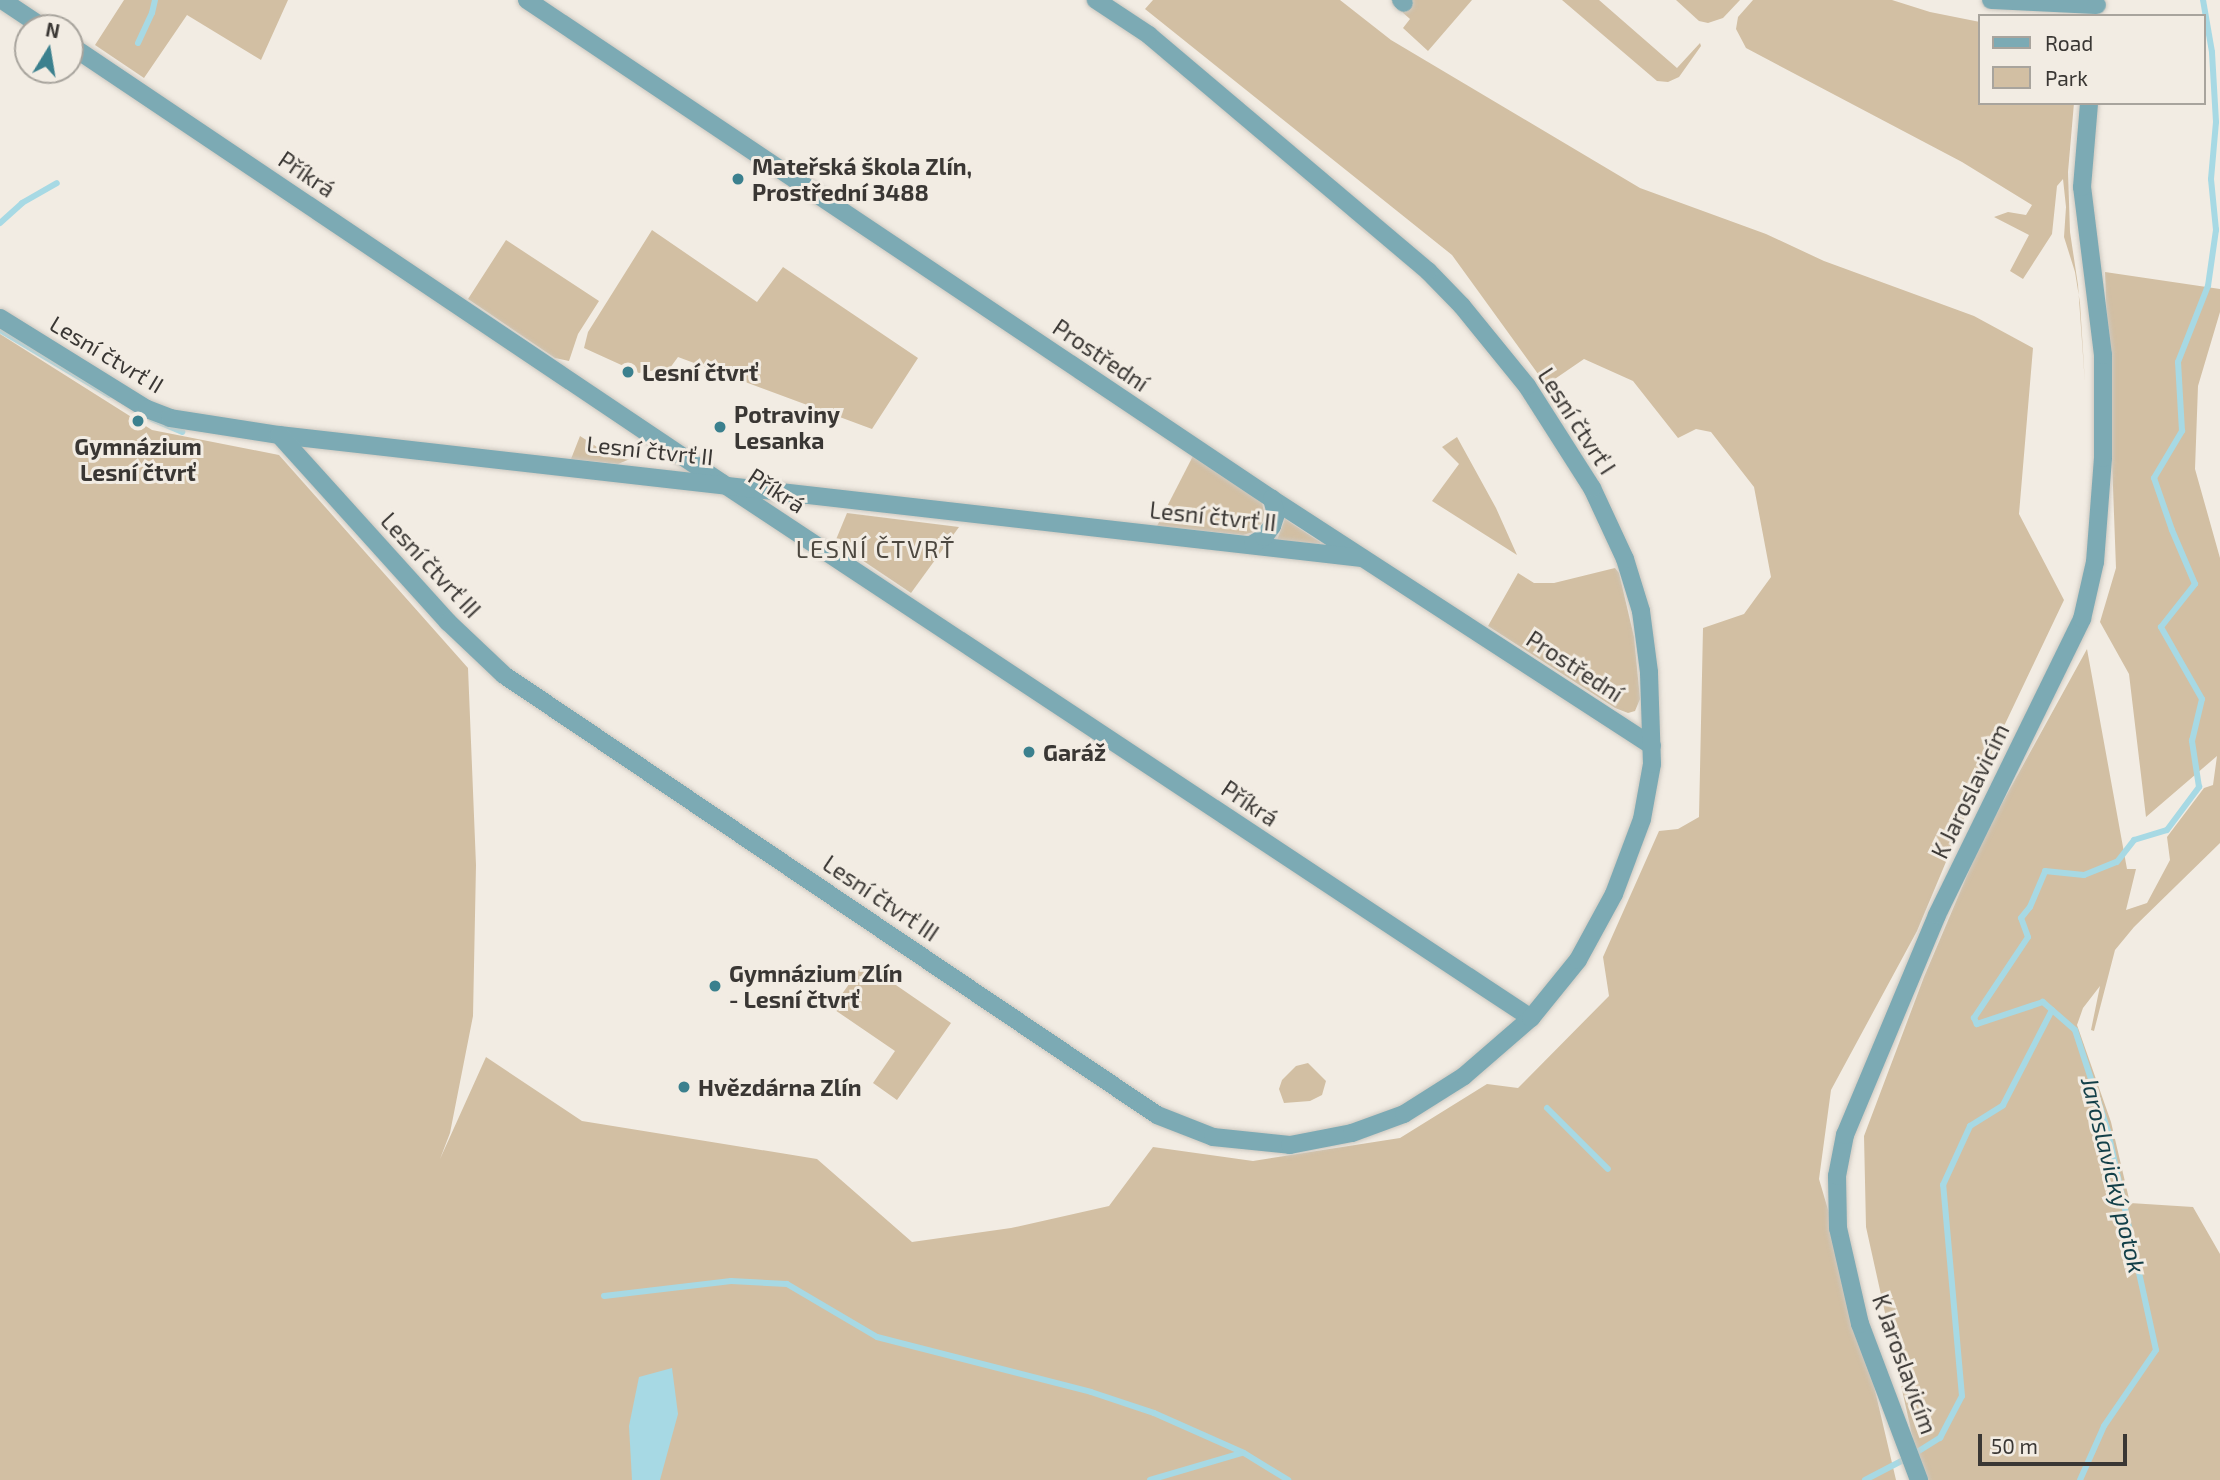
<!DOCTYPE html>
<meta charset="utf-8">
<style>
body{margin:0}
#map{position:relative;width:2220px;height:1480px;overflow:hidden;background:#f2ece3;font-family:"Exo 2",sans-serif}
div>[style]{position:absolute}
.green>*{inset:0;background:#d2bfa3}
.water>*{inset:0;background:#a7d9e4}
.stream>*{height:6px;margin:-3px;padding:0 3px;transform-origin:3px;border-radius:3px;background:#a7d9e4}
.roads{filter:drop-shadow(0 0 2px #cdc8c0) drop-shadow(0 0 2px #cdc8c0)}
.street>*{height:18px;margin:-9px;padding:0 9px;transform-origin:9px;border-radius:9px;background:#7caab4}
.dots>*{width:19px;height:19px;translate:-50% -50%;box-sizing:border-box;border:4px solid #f2ece3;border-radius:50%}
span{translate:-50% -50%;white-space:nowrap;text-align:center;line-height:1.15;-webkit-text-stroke:6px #f2ece3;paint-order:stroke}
.poi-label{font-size:23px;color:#3a3734;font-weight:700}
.left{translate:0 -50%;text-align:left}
.street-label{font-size:23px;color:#3a3734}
.neighbourhood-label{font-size:24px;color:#4d4840;letter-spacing:2px}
.water-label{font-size:24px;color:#123f48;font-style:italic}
.legend{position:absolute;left:1978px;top:14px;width:228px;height:91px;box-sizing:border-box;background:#f2ece3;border:2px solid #a8a49d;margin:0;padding:9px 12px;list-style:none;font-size:21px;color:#3a3734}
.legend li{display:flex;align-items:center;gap:14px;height:35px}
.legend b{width:35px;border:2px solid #a8a49d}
.north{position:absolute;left:14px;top:14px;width:70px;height:70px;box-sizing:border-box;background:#f2ece3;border:2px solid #a8a49d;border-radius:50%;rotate:11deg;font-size:19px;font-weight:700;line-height:28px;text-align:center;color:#3a3734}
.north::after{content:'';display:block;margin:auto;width:24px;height:32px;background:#3b808e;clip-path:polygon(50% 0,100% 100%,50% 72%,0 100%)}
.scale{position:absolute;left:1978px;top:1434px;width:149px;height:32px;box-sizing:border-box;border:4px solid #3a3734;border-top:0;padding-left:9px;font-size:21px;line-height:24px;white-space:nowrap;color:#3a3734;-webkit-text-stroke:5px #f2ece3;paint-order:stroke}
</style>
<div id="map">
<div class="green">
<i style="clip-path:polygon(124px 0,288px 0,261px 60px,187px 15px,144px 78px,95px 45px)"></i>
<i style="clip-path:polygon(1153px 0,1340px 0,1391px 40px,1640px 188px,1766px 234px,1824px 261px,1974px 316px,2033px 348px,2019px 514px,2064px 600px,1995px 745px,1917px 931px,1831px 1090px,1819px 1179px,1851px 1288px,1896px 1480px,0 1480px,0 334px,152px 430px,279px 455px,468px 668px,476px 865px,473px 1016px,450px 1133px,440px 1159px,486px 1057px,582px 1121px,817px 1159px,912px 1242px,1011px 1228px,1109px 1206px,1153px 1147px,1253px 1161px,1400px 1138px,1487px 1084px,1518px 1088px,1609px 996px,1603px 957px,1659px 831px,1678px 829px,1699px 817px,1703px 628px,1744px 614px,1771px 577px,1754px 487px,1711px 432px,1696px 429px,1678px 438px,1633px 381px,1584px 359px,1546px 385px,1452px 255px,1145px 9px)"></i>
<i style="clip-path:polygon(1393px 0,1472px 0,1428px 51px,1403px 28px,1410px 19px,1392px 3px)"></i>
<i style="clip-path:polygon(1562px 0,1599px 0,1677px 68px,1700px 43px,1701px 46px,1679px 77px,1668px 82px,1657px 81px)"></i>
<i style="clip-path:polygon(1676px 0,1740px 0,1723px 18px,1708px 23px,1699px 21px)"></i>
<i style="clip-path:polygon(1753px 0,1892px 0,1930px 12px,1980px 22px,1980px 103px,2074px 103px,2068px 172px,2070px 232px,2078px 285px,2085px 384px,2080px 303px,2075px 272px,2064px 237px,2066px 207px,2063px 179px,2057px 186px,2052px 234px,2023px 279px,2010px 271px,2029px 235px,1994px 217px,2008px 212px,2026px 215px,2032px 205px,1962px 162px,1746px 48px,1736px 29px,1738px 17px)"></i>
<i style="clip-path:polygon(652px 230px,757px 302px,783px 267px,918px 358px,872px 429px,678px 357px,667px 372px,661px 369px,639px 373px,584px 348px,588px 332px)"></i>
<i style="clip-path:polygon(506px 240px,599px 301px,578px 334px,569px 361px,555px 358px,468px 299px)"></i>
<i style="clip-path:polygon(2105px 272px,2220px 289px,2220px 312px,2198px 386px,2195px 469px,2220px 558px,2220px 843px,2134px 927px,2115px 950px,2094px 1031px,2091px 1030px,2100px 986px,2083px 1008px,2077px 1025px,2111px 1122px,2130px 1203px,2193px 1207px,2220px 1254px,2220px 1480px,1922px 1480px,1866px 1227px,1864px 1136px,1924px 977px,1983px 838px,2087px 649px,2127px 869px,2136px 869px,2126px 910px,2147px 903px,2170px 860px,2167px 837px,2204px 788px,2213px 785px,2217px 756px,2146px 817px,2129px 674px,2100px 622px,2116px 568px)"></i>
<i style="clip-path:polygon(580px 436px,597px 447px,629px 447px,635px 451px,630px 459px,618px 464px,571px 459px)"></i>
<i style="clip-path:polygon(1457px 437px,1496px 508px,1517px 555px,1432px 501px,1459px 464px,1442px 447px)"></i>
<i style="clip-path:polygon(1193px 456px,1262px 502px,1265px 517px,1257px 531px,1243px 535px,1157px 526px)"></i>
<i style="clip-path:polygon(847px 513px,959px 527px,911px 593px,835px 542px)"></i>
<i style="clip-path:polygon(1285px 519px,1320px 542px,1320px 544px,1277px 540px)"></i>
<i style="clip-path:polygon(1615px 568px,1619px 573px,1634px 637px,1640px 699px,1635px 711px,1628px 713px,1615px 708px,1488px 626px,1518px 573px,1534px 583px,1554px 583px)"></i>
<i style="clip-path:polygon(864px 963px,951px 1023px,897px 1100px,873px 1083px,895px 1051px,832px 1008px)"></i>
<i style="clip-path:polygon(1308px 1063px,1326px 1081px,1322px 1095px,1310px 1101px,1284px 1103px,1279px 1089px,1282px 1080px,1296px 1066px)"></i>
</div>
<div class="water">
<i style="clip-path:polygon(672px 1368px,678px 1414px,660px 1480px,632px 1480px,629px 1426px,639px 1377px)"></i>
</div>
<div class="stream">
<i style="left:138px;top:43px;width:33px;rotate:-65deg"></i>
<i style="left:152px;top:13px;width:13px;rotate:-77deg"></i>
<i style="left:0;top:223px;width:30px;rotate:-42deg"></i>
<i style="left:22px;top:203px;width:40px;rotate:-29.7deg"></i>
<i style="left:0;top:330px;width:127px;rotate:30.8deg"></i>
<i style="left:152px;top:419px;width:33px;rotate:23deg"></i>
<i style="left:1547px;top:1108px;width:86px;rotate:45deg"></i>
<i style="left:604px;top:1296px;width:128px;rotate:-6.7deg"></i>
<i style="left:731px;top:1281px;width:56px;rotate:3.1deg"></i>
<i style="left:787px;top:1284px;width:104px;rotate:30.5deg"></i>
<i style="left:877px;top:1337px;width:221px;rotate:14.4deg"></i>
<i style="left:1091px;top:1392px;width:66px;rotate:18.4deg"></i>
<i style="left:1154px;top:1413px;width:98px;rotate:24deg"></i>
<i style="left:1244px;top:1453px;width:52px;rotate:31.5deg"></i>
<i style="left:1914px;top:1454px;width:31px;rotate:-32deg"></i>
<i style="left:1940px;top:1438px;width:47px;rotate:-62.4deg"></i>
<i style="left:1962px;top:1396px;width:212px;rotate:-95.1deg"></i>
<i style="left:1943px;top:1185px;width:65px;rotate:-65.4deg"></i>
<i style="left:1970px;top:1126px;width:39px;rotate:-32deg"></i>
<i style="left:2003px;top:1105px;width:107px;rotate:-62.7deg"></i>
<i style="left:1150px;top:1480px;width:96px;rotate:-16.4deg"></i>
<i style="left:1865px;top:1480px;width:47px;rotate:-27.6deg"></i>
<i style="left:2080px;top:1480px;width:59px;rotate:-66deg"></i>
<i style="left:2104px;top:1426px;width:92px;rotate:-55.6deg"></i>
<i style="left:2156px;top:1350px;width:224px;rotate:-102.4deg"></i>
<i style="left:2108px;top:1131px;width:106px;rotate:-108.1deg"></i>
<i style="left:2075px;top:1030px;width:43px;rotate:-138.8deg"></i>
<i style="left:2043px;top:1002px;width:70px;rotate:161.6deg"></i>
<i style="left:1977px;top:1024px;width:7px;rotate:-117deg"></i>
<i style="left:1974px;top:1018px;width:97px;rotate:-56.3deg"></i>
<i style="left:2028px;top:937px;width:20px;rotate:-110deg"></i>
<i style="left:2021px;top:918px;width:14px;rotate:-51deg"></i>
<i style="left:2030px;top:907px;width:39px;rotate:-67deg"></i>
<i style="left:2045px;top:871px;width:39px;rotate:6deg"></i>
<i style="left:2084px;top:875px;width:35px;rotate:-22deg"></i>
<i style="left:2117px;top:862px;width:28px;rotate:-52deg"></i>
<i style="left:2134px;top:840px;width:34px;rotate:-17deg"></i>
<i style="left:2167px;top:830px;width:54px;rotate:-53.3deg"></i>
<i style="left:2199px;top:787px;width:47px;rotate:-98.7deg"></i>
<i style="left:2192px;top:741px;width:43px;rotate:-76.6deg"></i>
<i style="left:2202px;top:699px;width:83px;rotate:-119.7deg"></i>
<i style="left:2161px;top:627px;width:55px;rotate:-51.7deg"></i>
<i style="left:2195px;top:584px;width:59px;rotate:-113.1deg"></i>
<i style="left:2172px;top:530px;width:55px;rotate:-109.1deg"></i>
<i style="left:2154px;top:478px;width:55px;rotate:-59.2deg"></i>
<i style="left:2182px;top:431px;width:69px;rotate:-93.3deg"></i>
<i style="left:2178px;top:362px;width:82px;rotate:-68.5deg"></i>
<i style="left:2208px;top:286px;width:57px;rotate:-81.9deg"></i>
<i style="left:2216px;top:230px;width:51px;rotate:-95.6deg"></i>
<i style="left:2211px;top:179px;width:57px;rotate:-85deg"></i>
<i style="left:2216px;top:122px;width:70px;rotate:-93.3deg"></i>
<i style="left:2212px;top:52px;width:53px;rotate:-99.8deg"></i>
</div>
<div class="roads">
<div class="street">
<i style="left:2px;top:0;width:50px;rotate:33.7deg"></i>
<i style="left:527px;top:0;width:897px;rotate:33.81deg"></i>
<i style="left:1272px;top:499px;width:453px;rotate:33deg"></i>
<i style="left:1401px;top:0;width:4px;rotate:45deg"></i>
<i style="left:1991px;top:0;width:106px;rotate:2.7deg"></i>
<i style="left:70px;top:45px;width:785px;rotate:33.89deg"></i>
<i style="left:722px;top:483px;width:970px;rotate:33.48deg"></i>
<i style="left:0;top:318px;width:173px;rotate:31.8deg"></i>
<i style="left:147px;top:409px;width:25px;rotate:21deg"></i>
<i style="left:170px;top:418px;width:110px;rotate:8.9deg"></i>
<i style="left:279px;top:435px;width:1090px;rotate:6.48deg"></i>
<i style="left:279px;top:435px;width:252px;rotate:47.9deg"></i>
<i style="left:448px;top:622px;width:77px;rotate:43.4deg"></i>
<i style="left:504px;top:675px;width:787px;rotate:33.97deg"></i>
<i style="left:1157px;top:1115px;width:60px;rotate:21.4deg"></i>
<i style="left:1213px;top:1137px;width:77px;rotate:5.9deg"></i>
<i style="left:1290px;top:1145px;width:63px;rotate:-11deg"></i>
<i style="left:1352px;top:1133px;width:55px;rotate:-20.1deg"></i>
<i style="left:1404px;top:1114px;width:71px;rotate:-32.3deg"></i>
<i style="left:1464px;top:1076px;width:89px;rotate:-40.9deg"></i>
<i style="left:1531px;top:1018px;width:75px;rotate:-51deg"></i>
<i style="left:1578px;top:960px;width:75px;rotate:-61.4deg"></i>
<i style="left:1614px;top:894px;width:80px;rotate:-69.5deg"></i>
<i style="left:1642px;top:819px;width:56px;rotate:-79.7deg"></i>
<i style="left:1652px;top:764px;width:92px;rotate:-91.9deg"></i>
<i style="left:1649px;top:672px;width:62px;rotate:-97.5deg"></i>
<i style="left:1641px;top:611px;width:54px;rotate:-107.1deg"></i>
<i style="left:1625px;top:559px;width:78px;rotate:-114.9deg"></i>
<i style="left:1592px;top:488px;width:121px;rotate:-122.5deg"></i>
<i style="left:1527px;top:386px;width:103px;rotate:-129.1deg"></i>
<i style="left:1462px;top:306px;width:49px;rotate:-134.2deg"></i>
<i style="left:1428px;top:271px;width:365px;rotate:-139.8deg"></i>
<i style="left:1149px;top:35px;width:64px;rotate:-146.6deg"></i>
<i style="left:1253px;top:544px;width:13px;rotate:-32deg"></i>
<i style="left:1264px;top:537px;width:14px;rotate:-54deg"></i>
<i style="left:1272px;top:526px;width:13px;rotate:-72deg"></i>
<i style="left:1276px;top:514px;width:16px;rotate:-105deg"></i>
<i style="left:1919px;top:1480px;width:167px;rotate:-110.7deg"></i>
<i style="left:1860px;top:1324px;width:98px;rotate:-102.9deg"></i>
<i style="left:1838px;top:1228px;width:52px;rotate:-91.1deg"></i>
<i style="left:1837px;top:1176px;width:42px;rotate:-79deg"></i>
<i style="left:1845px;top:1135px;width:238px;rotate:-67.3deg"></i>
<i style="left:1937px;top:915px;width:330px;rotate:-63.9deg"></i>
<i style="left:2082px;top:619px;width:58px;rotate:-77.2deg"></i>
<i style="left:2095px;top:562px;width:104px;rotate:-85.6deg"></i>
<i style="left:2103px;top:458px;width:103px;rotate:-90deg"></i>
<i style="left:2103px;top:355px;width:169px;rotate:-97.1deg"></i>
<i style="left:2082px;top:187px;width:84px;rotate:-85.2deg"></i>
</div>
</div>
<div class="dots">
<i style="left:738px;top:179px;background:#3b808e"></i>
<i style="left:628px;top:372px;background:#3b808e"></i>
<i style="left:138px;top:421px;background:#3b808e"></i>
<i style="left:720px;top:427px;background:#3b808e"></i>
<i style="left:1029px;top:752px;background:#3b808e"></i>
<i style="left:715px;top:986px;background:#3b808e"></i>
<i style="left:684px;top:1087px;background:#3b808e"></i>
</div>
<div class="poi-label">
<span class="left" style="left:752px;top:179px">Mateřská škola Zlín,<br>Prostřední 3488</span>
<span class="left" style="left:642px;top:372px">Lesní čtvrť</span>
<span class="left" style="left:734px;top:427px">Potraviny<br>Lesanka</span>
<span style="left:138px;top:459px">Gymnázium<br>Lesní čtvrť</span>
<span class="left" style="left:1043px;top:752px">Garáž</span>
<span class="left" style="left:729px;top:986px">Gymnázium Zlín<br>- Lesní čtvrť</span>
<span class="left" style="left:698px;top:1087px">Hvězdárna Zlín</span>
</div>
<div class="street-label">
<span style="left:307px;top:174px;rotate:34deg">Příkrá</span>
<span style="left:107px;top:354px;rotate:31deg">Lesní čtvrť II</span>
<span style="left:1101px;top:355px;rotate:34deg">Prostřední</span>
<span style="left:1577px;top:421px;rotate:57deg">Lesní čtvrť I</span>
<span style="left:650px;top:450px;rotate:6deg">Lesní čtvrť II</span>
<span style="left:777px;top:490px;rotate:33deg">Příkrá</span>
<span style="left:1213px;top:516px;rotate:6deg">Lesní čtvrť II</span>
<span style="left:431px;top:565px;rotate:47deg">Lesní čtvrť III</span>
<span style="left:1575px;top:666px;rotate:33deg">Prostřední</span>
<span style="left:1970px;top:791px;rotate:-64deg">K Jaroslavicím</span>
<span style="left:1250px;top:803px;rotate:34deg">Příkrá</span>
<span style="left:881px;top:898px;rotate:34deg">Lesní čtvrť III</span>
<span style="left:1905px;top:1364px;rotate:70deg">K Jaroslavicím</span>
</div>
<div class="neighbourhood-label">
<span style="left:876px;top:549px">LESNÍ ČTVRŤ</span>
</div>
<div class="water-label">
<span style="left:2114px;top:1175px;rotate:76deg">Jaroslavický potok</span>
</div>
<ul class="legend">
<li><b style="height:9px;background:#7caab4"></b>Road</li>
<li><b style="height:19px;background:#d2bfa3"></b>Park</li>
</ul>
<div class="north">N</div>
<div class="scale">50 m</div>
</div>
